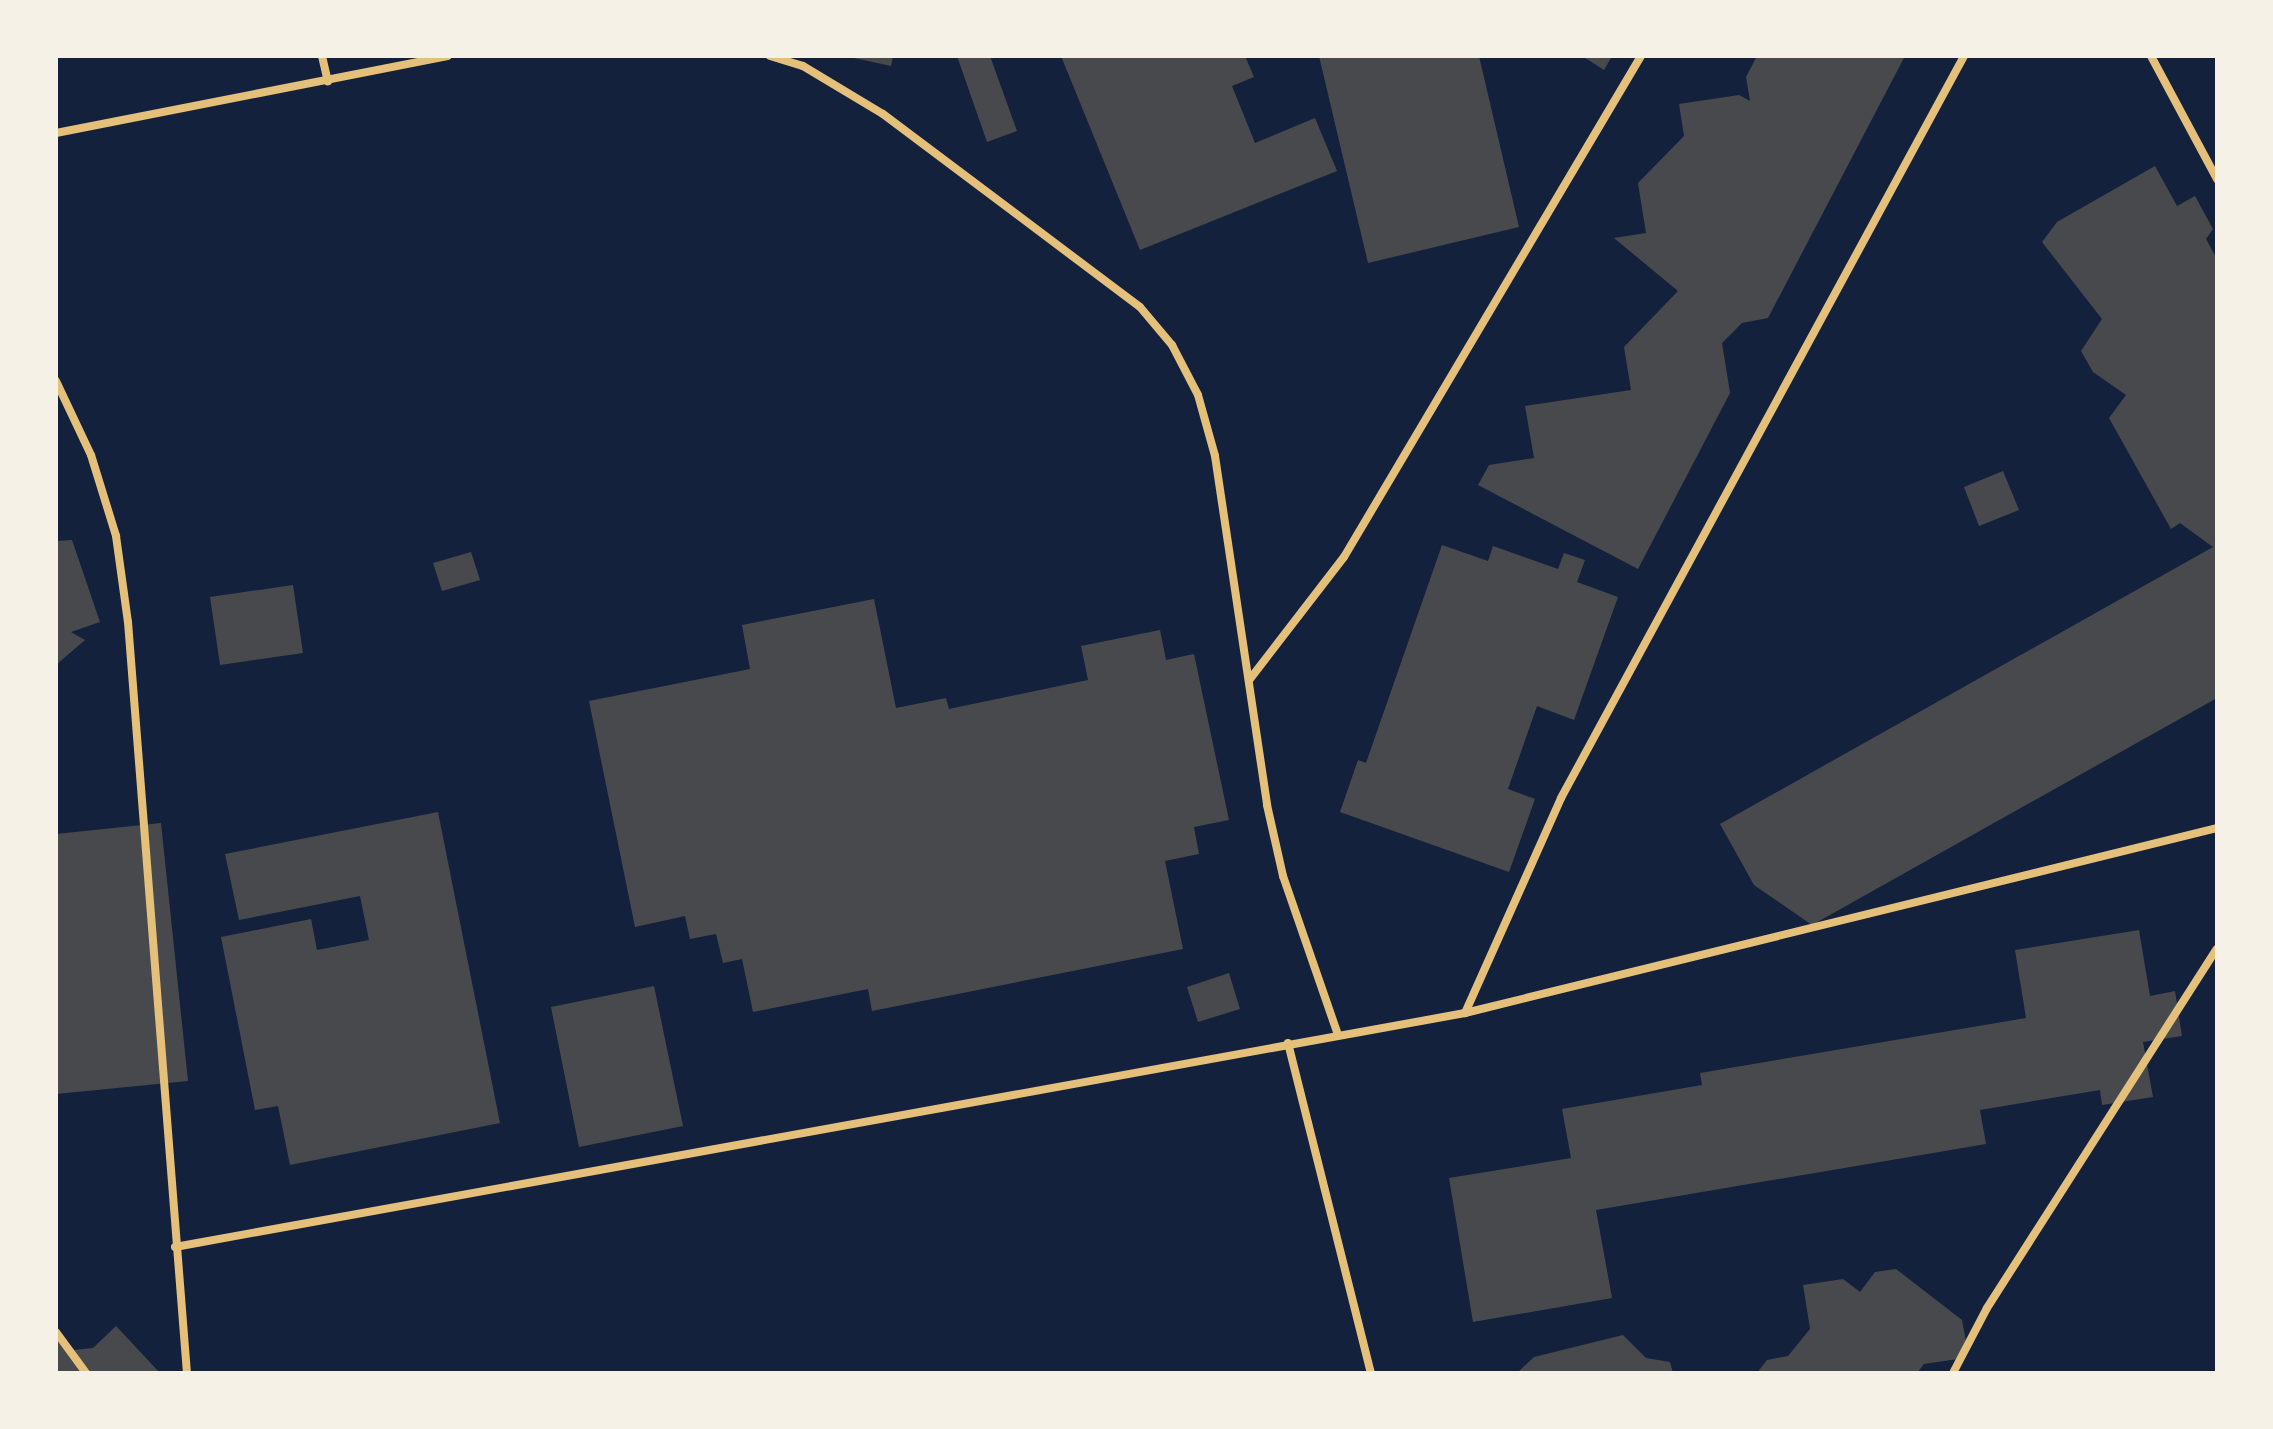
<!DOCTYPE html>
<style>
body{margin:0}
#map{position:relative;width:2273px;height:1429px;overflow:hidden;background:#14213d;font-family:"Roboto Condensed",sans-serif}
div>[style]{position:absolute}
.building>*{inset:0;background:#48494c}
.minor>*{height:8px;margin:-4px;padding:0 4px;transform-origin:4px;border-radius:4px;background:#e5c07b}
span{translate:-50% -50%;white-space:nowrap;text-align:center;line-height:1.15;-webkit-text-stroke:8px #f6f1e7;paint-order:stroke}
.frame{position:absolute;inset:0;border:58px solid #f6f1e7;pointer-events:none}
</style>
<div id="map">
<div class="building">
<i style="clip-path:polygon(845px 56px,893px 56px,891px 66px)"></i>
<i style="clip-path:polygon(957px 56px,990px 56px,1017px 131px,987px 142px)"></i>
<i style="clip-path:polygon(1061px 56px,1245px 56px,1254px 77px,1232px 86px,1255px 143px,1315px 118px,1337px 171px,1140px 250px)"></i>
<i style="clip-path:polygon(1319px 56px,1479px 56px,1519px 227px,1368px 263px)"></i>
<i style="clip-path:polygon(1582px 56px,1612px 56px,1604px 70px)"></i>
<i style="clip-path:polygon(1757px 56px,1905px 56px,1768px 318px,1742px 323px,1722px 343px,1730px 393px,1638px 569px,1478px 485px,1489px 465px,1534px 458px,1525px 406px,1631px 390px,1624px 347px,1678px 291px,1614px 238px,1646px 233px,1638px 183px,1684px 136px,1679px 104px,1739px 95px,1750px 101px,1746px 77px)"></i>
<i style="clip-path:polygon(2155px 166px,2177px 206px,2195px 196px,2213px 229px,2206px 239px,2217px 259px,2217px 698px,1812px 925px,1754px 885px,1720px 824px,2213px 547px,2180px 523px,2171px 529px,2109px 418px,2126px 395px,2093px 372px,2081px 351px,2102px 319px,2042px 242px,2057px 222px)"></i>
<i style="clip-path:polygon(2003px 471px,2019px 510px,1979px 526px,1964px 487px)"></i>
<i style="clip-path:polygon(72px 540px,100px 622px,71px 632px,85px 640px,56px 665px,56px 541px)"></i>
<i style="clip-path:polygon(1442px 545px,1488px 561px,1493px 546px,1558px 569px,1564px 553px,1585px 560px,1577px 582px,1618px 597px,1574px 720px,1537px 706px,1508px 789px,1535px 799px,1509px 872px,1340px 812px,1358px 760px,1366px 763px)"></i>
<i style="clip-path:polygon(471px 552px,480px 580px,442px 591px,433px 563px)"></i>
<i style="clip-path:polygon(293px 585px,303px 653px,220px 665px,210px 597px)"></i>
<i style="clip-path:polygon(874px 599px,896px 708px,946px 698px,949px 709px,1088px 680px,1081px 646px,1160px 630px,1166px 660px,1194px 654px,1229px 820px,1194px 827px,1199px 854px,1165px 861px,1183px 949px,872px 1011px,868px 989px,753px 1012px,742px 959px,723px 963px,716px 934px,690px 939px,685px 916px,635px 927px,589px 701px,750px 669px,742px 625px)"></i>
<i style="clip-path:polygon(438px 812px,500px 1123px,290px 1165px,278px 1106px,255px 1110px,221px 937px,311px 919px,317px 950px,369px 940px,360px 896px,239px 920px,225px 854px)"></i>
<i style="clip-path:polygon(161px 823px,188px 1081px,56px 1094px,56px 834px)"></i>
<i style="clip-path:polygon(2139px 930px,2150px 996px,2175px 991px,2182px 1036px,2143px 1042px,2153px 1097px,2102px 1105px,2100px 1090px,1980px 1110px,1986px 1144px,1596px 1210px,1612px 1298px,1473px 1322px,1449px 1178px,1571px 1158px,1562px 1109px,1702px 1085px,1700px 1073px,2026px 1018px,2015px 950px)"></i>
<i style="clip-path:polygon(1229px 973px,1240px 1009px,1198px 1022px,1187px 987px)"></i>
<i style="clip-path:polygon(654px 986px,683px 1126px,579px 1147px,551px 1007px)"></i>
<i style="clip-path:polygon(1896px 1269px,1962px 1320px,1967px 1347px,1958px 1359px,1924px 1364px,1917px 1373px,1757px 1373px,1767px 1360px,1788px 1356px,1810px 1329px,1803px 1285px,1843px 1279px,1860px 1292px,1875px 1272px)"></i>
<i style="clip-path:polygon(116px 1326px,160px 1373px,56px 1373px,56px 1340px,74px 1350px,93px 1348px)"></i>
<i style="clip-path:polygon(1623px 1335px,1646px 1358px,1670px 1362px,1673px 1373px,1517px 1373px,1534px 1357px)"></i>
</div>
<div class="minor">
<i style="left:322px;top:56px;width:26px;rotate:77deg"></i>
<i style="left:770px;top:56px;width:34px;rotate:17deg"></i>
<i style="left:803px;top:66px;width:93px;rotate:31deg"></i>
<i style="left:883px;top:114px;width:321px;rotate:36.9deg"></i>
<i style="left:1140px;top:307px;width:50px;rotate:49.9deg"></i>
<i style="left:1172px;top:345px;width:56px;rotate:62.5deg"></i>
<i style="left:1198px;top:395px;width:63px;rotate:74.4deg"></i>
<i style="left:1215px;top:456px;width:353px;rotate:81.5deg"></i>
<i style="left:1267px;top:805px;width:73px;rotate:77.3deg"></i>
<i style="left:1283px;top:876px;width:168px;rotate:70.9deg"></i>
<i style="left:2151px;top:56px;width:140px;rotate:61.8deg"></i>
<i style="left:56px;top:133px;width:399px;rotate:-11.1deg"></i>
<i style="left:56px;top:381px;width:82px;rotate:64.7deg"></i>
<i style="left:91px;top:455px;width:85px;rotate:72.8deg"></i>
<i style="left:116px;top:536px;width:87px;rotate:82.1deg"></i>
<i style="left:128px;top:622px;width:753px;rotate:85.51deg"></i>
<i style="left:1250px;top:679px;width:154px;rotate:-52.4deg"></i>
<i style="left:1344px;top:557px;width:582px;rotate:-59.34deg"></i>
<i style="left:1465px;top:1013px;width:235px;rotate:-65.9deg"></i>
<i style="left:1561px;top:798px;width:844px;rotate:-61.49deg"></i>
<i style="left:1288px;top:1043px;width:340px;rotate:75.9deg"></i>
<i style="left:175px;top:1247px;width:1311px;rotate:-10.28deg"></i>
<i style="left:1465px;top:1013px;width:774px;rotate:-13.82deg"></i>
<i style="left:56px;top:1332px;width:51px;rotate:53.8deg"></i>
<i style="left:1953px;top:1373px;width:73px;rotate:-62.4deg"></i>
<i style="left:1987px;top:1308px;width:426px;rotate:-57.4deg"></i>
</div>
<div class="frame"></div>
</div>
